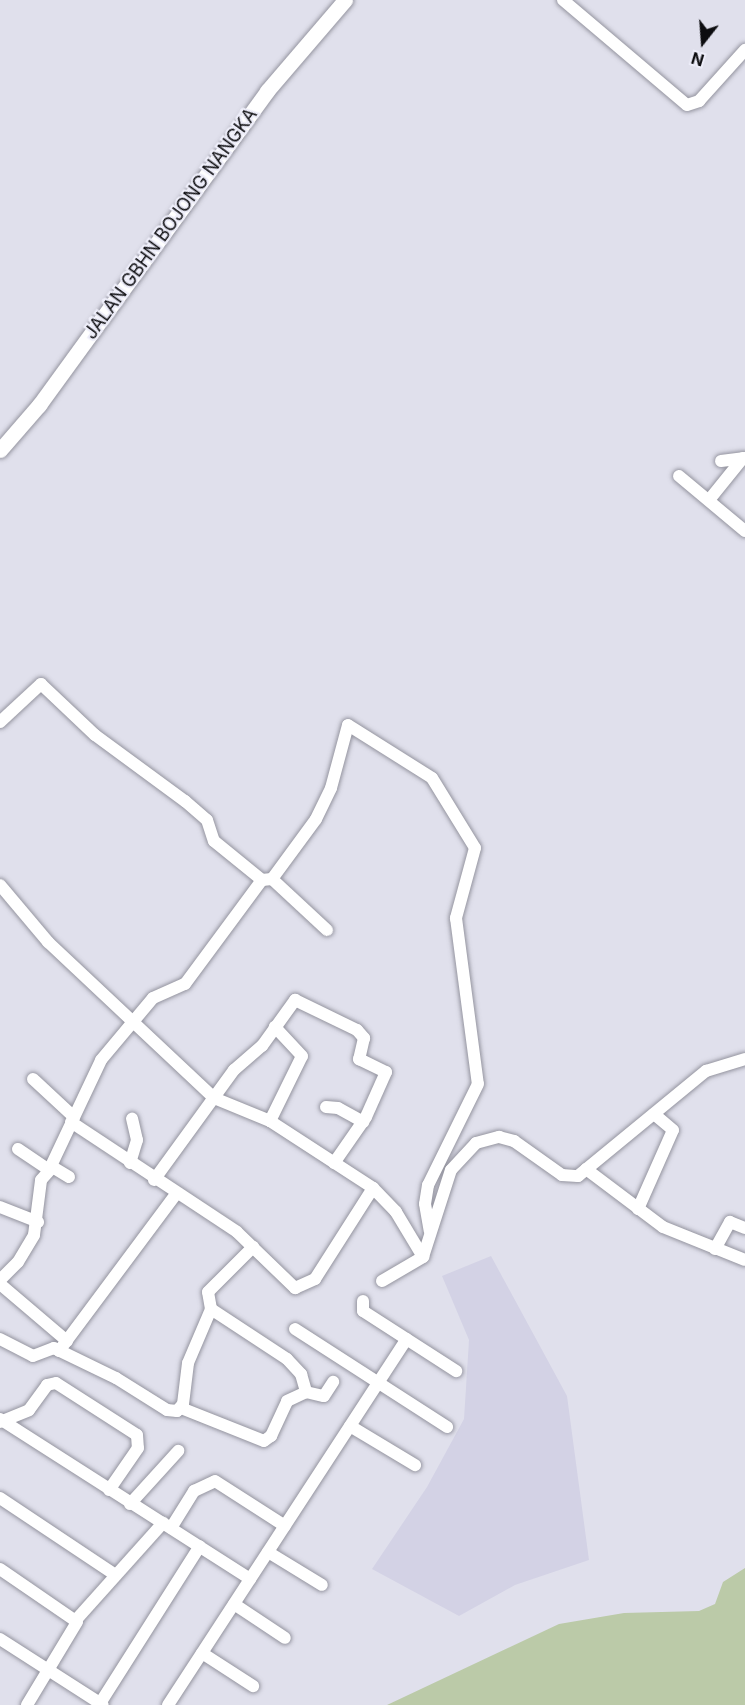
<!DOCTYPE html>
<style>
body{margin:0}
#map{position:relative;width:745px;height:1705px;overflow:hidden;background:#e0e0ec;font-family:Inter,sans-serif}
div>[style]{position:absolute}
.built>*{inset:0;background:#d3d2e5}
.green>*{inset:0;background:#bbcaa8}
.roads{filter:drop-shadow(0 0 2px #94949f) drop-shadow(0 0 2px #94949f)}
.minor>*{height:12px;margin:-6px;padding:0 6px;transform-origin:6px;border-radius:6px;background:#fff}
.tertiary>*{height:15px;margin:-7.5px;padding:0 7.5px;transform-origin:7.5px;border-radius:7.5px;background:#fff}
span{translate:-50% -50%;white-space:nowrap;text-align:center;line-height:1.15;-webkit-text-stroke:4.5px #ededf9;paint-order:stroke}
.street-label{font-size:18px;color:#0d0d10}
.north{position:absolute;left:673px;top:12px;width:60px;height:60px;-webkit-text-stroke:4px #ededf9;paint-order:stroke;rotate:197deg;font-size:16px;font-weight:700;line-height:24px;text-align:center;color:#0d0d10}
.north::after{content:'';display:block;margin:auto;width:21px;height:27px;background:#0d0d10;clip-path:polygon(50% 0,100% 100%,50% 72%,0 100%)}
</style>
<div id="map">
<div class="built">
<i style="clip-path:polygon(491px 1256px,567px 1396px,589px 1560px,515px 1585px,459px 1616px,372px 1569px,427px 1487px,464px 1419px,469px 1340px,442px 1276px)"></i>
</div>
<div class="green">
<i style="clip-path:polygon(745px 1568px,745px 1705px,387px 1705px,559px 1624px,624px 1613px,699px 1611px,715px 1604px,723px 1582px)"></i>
</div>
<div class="roads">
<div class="minor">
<i style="left:563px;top:0;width:162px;rotate:40.3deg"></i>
<i style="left:687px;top:105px;width:13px;rotate:-18deg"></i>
<i style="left:699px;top:101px;width:69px;rotate:-48deg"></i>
<i style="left:721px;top:461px;width:24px;rotate:-7deg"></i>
<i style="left:679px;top:476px;width:86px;rotate:39.8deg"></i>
<i style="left:709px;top:500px;width:54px;rotate:-51deg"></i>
<i style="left:0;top:722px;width:56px;rotate:-42.8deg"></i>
<i style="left:41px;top:684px;width:74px;rotate:43.4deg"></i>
<i style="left:95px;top:735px;width:112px;rotate:36.3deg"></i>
<i style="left:185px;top:801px;width:29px;rotate:41deg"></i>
<i style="left:207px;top:820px;width:22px;rotate:72deg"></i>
<i style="left:214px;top:841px;width:62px;rotate:39.1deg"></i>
<i style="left:272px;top:879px;width:75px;rotate:42.8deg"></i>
<i style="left:0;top:885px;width:75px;rotate:49.9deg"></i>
<i style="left:48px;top:942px;width:228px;rotate:43.2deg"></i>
<i style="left:214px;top:1098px;width:61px;rotate:22.3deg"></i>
<i style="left:270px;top:1121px;width:123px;rotate:33deg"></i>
<i style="left:373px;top:1188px;width:33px;rotate:46deg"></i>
<i style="left:396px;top:1212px;width:52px;rotate:59deg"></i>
<i style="left:33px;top:1079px;width:56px;rotate:42.8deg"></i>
<i style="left:326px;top:1107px;width:12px;rotate:5deg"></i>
<i style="left:338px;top:1108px;width:29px;rotate:29deg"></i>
<i style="left:270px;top:1121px;width:72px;rotate:-63.8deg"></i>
<i style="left:302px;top:1056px;width:40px;rotate:-133deg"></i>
<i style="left:71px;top:1122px;width:199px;rotate:33.5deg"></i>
<i style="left:237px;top:1232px;width:81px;rotate:44deg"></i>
<i style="left:295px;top:1288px;width:22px;rotate:-24deg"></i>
<i style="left:315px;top:1279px;width:108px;rotate:-57.5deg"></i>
<i style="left:18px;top:1149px;width:36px;rotate:34deg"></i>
<i style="left:130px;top:1163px;width:24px;rotate:-73deg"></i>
<i style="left:137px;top:1140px;width:22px;rotate:-103deg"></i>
<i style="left:586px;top:1169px;width:96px;rotate:37deg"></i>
<i style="left:663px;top:1227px;width:88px;rotate:21.9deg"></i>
<i style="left:69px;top:1177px;width:21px;rotate:-149deg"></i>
<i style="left:51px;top:1166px;width:117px;rotate:-64.7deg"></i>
<i style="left:101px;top:1060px;width:81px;rotate:-50deg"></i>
<i style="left:153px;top:998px;width:35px;rotate:-24deg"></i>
<i style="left:185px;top:984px;width:129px;rotate:-53.5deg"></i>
<i style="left:262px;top:880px;width:10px;rotate:-6deg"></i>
<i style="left:272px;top:879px;width:74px;rotate:-53.7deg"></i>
<i style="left:316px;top:819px;width:34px;rotate:-64deg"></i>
<i style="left:331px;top:788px;width:65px;rotate:-74.9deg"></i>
<i style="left:348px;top:725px;width:99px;rotate:32.2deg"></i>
<i style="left:432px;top:778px;width:82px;rotate:58.4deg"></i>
<i style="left:475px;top:848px;width:73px;rotate:105.2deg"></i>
<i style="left:456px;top:918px;width:167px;rotate:82.5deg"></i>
<i style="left:478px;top:1084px;width:113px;rotate:116.3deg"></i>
<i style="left:428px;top:1185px;width:19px;rotate:99deg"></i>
<i style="left:425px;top:1204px;width:27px;rotate:80deg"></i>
<i style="left:154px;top:1180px;width:136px;rotate:-54deg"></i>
<i style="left:234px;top:1070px;width:37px;rotate:-41deg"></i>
<i style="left:262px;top:1046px;width:57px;rotate:-54.3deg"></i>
<i style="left:295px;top:1000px;width:69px;rotate:25.8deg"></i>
<i style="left:357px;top:1030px;width:11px;rotate:49deg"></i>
<i style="left:364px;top:1038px;width:22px;rotate:103deg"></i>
<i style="left:359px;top:1059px;width:30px;rotate:26deg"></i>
<i style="left:386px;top:1072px;width:49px;rotate:114deg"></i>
<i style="left:366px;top:1117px;width:56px;rotate:124.8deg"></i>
<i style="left:0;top:1207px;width:41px;rotate:21.5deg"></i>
<i style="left:638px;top:1209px;width:86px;rotate:-66.1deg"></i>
<i style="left:673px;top:1130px;width:25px;rotate:-140deg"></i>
<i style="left:715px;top:1249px;width:31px;rotate:-61deg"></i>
<i style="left:730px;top:1222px;width:16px;rotate:22deg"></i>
<i style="left:0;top:1280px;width:25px;rotate:-45deg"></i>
<i style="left:18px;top:1262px;width:31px;rotate:-59deg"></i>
<i style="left:34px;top:1235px;width:55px;rotate:-82.7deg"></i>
<i style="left:41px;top:1180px;width:15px;rotate:-48deg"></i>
<i style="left:382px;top:1281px;width:48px;rotate:-30.3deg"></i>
<i style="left:423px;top:1257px;width:91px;rotate:-72.2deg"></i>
<i style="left:451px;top:1170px;width:37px;rotate:-47deg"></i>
<i style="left:476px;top:1143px;width:24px;rotate:-15deg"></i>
<i style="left:499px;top:1137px;width:16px;rotate:15deg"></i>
<i style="left:514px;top:1141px;width:59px;rotate:35.3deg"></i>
<i style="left:562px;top:1175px;width:16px;rotate:4deg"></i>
<i style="left:578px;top:1176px;width:166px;rotate:-39.4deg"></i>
<i style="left:706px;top:1071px;width:41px;rotate:-17.1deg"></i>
<i style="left:0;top:1284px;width:88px;rotate:40.4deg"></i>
<i style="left:363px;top:1301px;width:10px;rotate:90deg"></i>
<i style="left:363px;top:1311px;width:111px;rotate:32.8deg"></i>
<i style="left:211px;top:1309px;width:91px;rotate:33.3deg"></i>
<i style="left:287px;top:1359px;width:21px;rotate:47deg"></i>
<i style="left:301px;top:1374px;width:19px;rotate:74deg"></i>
<i style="left:295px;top:1329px;width:181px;rotate:32.8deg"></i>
<i style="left:0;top:1339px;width:37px;rotate:27deg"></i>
<i style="left:33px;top:1356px;width:22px;rotate:-21deg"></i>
<i style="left:54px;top:1348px;width:69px;rotate:25.8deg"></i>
<i style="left:116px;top:1378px;width:60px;rotate:32.1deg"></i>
<i style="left:167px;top:1410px;width:10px;rotate:6deg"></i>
<i style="left:177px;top:1411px;width:9px;rotate:-49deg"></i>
<i style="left:183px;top:1404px;width:41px;rotate:-83deg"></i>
<i style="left:188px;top:1363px;width:59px;rotate:-66.9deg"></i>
<i style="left:211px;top:1309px;width:17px;rotate:-100deg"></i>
<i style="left:208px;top:1292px;width:64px;rotate:-45deg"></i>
<i style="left:59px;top:1351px;width:196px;rotate:-53.3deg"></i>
<i style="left:181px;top:1408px;width:89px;rotate:21.7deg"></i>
<i style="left:264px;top:1441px;width:9px;rotate:-36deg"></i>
<i style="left:271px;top:1436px;width:38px;rotate:-65deg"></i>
<i style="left:287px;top:1401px;width:21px;rotate:-25deg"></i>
<i style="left:306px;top:1392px;width:18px;rotate:13deg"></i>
<i style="left:324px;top:1396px;width:17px;rotate:-57deg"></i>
<i style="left:0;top:1419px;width:297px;rotate:32.6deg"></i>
<i style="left:0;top:1422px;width:31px;rotate:-22deg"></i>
<i style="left:29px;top:1410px;width:31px;rotate:-54deg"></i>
<i style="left:47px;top:1385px;width:9px;rotate:-13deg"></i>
<i style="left:56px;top:1383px;width:96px;rotate:32.7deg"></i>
<i style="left:137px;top:1435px;width:13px;rotate:86deg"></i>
<i style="left:138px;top:1448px;width:51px;rotate:124.6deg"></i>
<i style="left:350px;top:1426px;width:76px;rotate:31deg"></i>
<i style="left:0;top:1498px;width:137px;rotate:33.7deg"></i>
<i style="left:130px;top:1504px;width:72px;rotate:-47.8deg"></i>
<i style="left:171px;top:1528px;width:44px;rotate:-58.1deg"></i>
<i style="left:194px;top:1491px;width:23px;rotate:-25deg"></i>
<i style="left:215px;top:1481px;width:83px;rotate:32.7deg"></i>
<i style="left:268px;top:1552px;width:63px;rotate:31.4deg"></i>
<i style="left:0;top:1569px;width:93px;rotate:34.5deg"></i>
<i style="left:77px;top:1622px;width:97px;rotate:121.1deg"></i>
<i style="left:234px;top:1604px;width:61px;rotate:33.7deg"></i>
<i style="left:75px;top:1621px;width:132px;rotate:-48.1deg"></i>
<i style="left:0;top:1639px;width:122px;rotate:32.7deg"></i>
<i style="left:202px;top:1653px;width:61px;rotate:32.9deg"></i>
<i style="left:99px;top:1705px;width:188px;rotate:-57.6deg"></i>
<i style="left:168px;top:1705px;width:437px;rotate:-56.9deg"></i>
</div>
<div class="tertiary">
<i style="left:0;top:450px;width:60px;rotate:-49.1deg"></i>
<i style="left:39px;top:405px;width:388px;rotate:-54deg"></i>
<i style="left:267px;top:91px;width:120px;rotate:-49.4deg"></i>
</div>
</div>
<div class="street-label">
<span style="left:171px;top:224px;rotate:-54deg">JALAN GBHN BOJONG NANGKA</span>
</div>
<div class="north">N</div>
</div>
